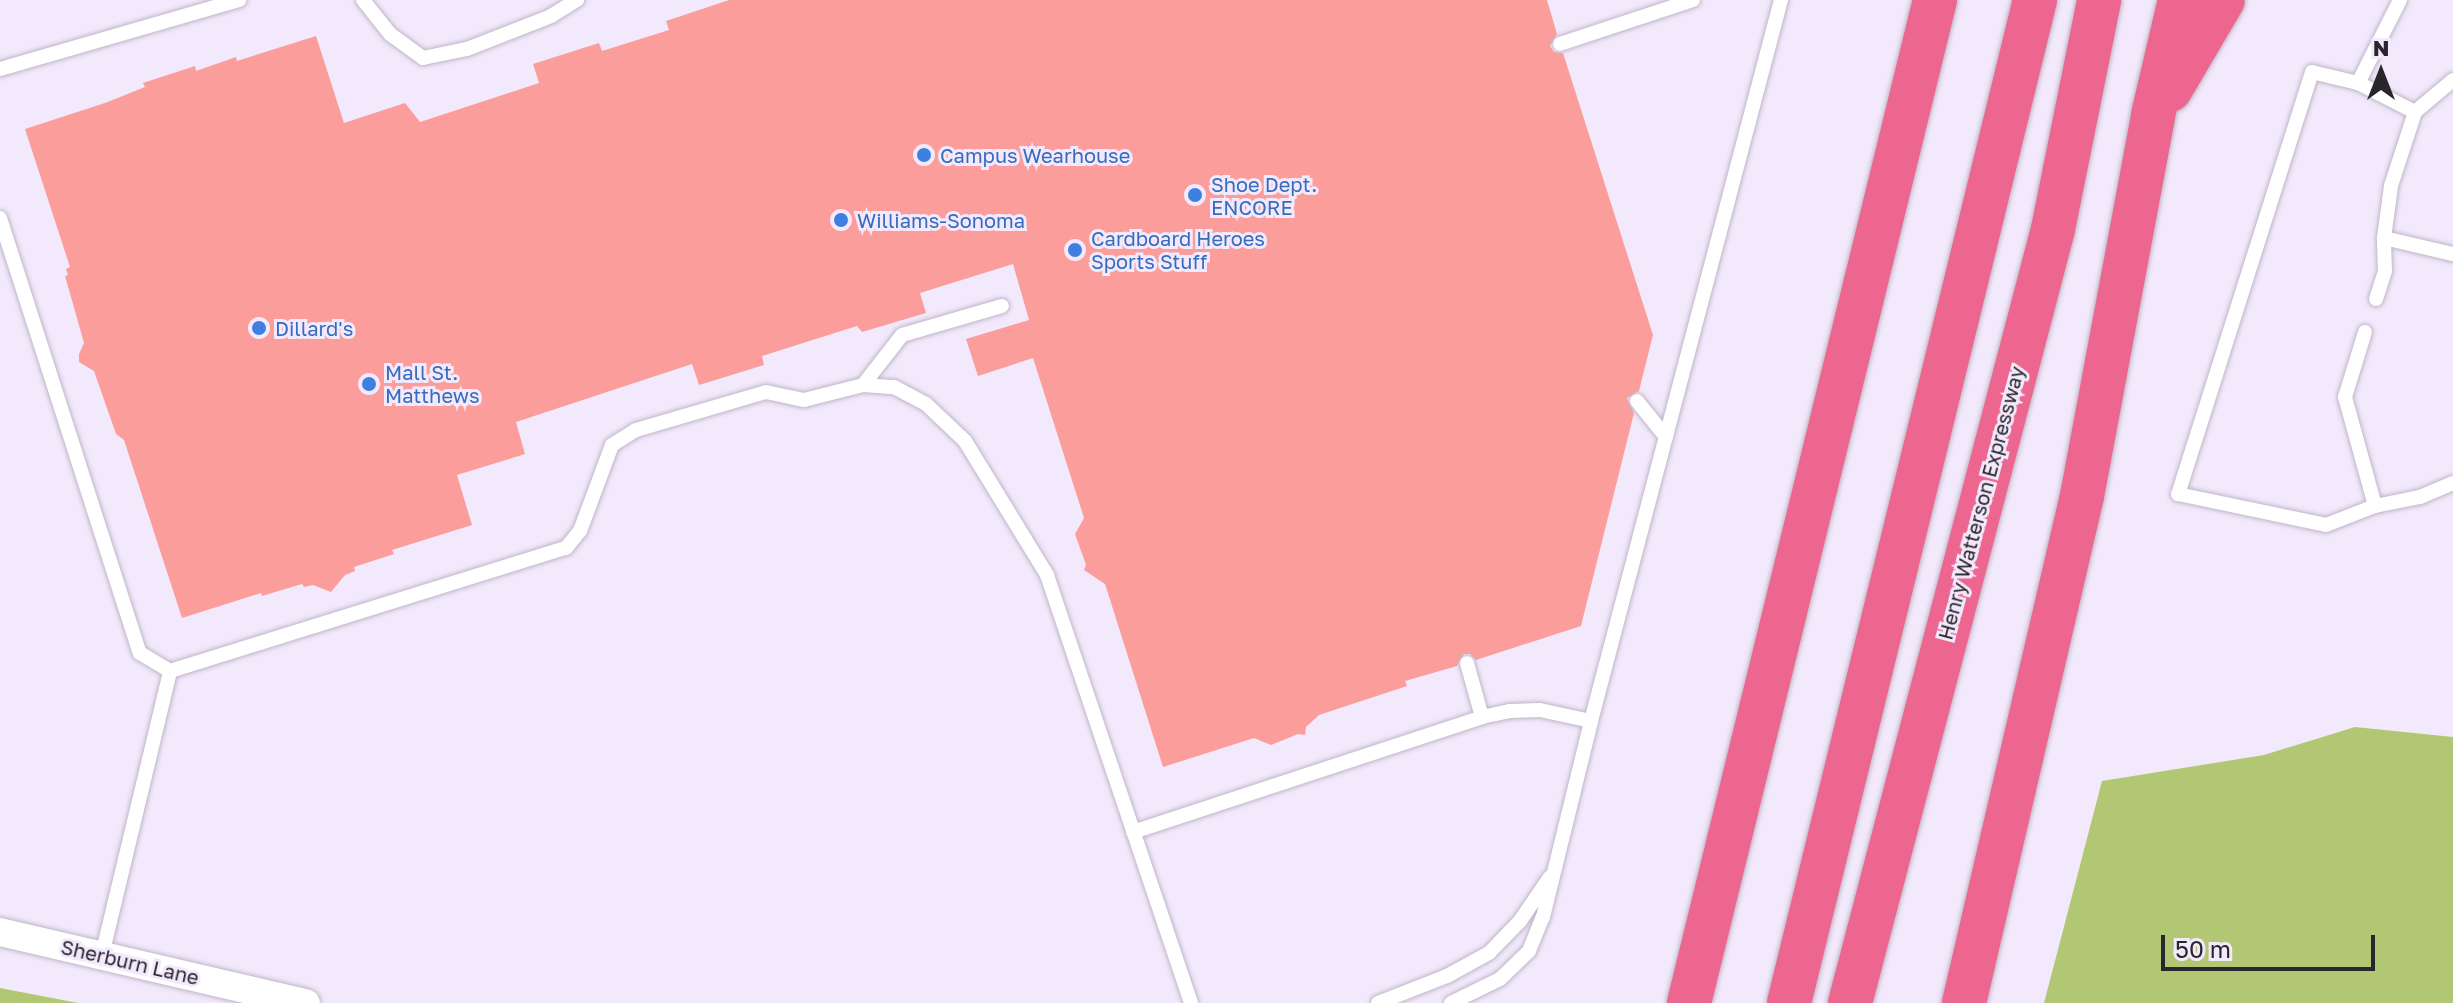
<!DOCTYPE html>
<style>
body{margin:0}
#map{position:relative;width:2453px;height:1003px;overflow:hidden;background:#f3e9fc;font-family:"Golos Text",sans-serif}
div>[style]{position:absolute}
.forest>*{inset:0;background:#b1c773}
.building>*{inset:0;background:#fb9e9b}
.roads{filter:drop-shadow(0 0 2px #bfb6c7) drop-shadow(0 0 2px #bfb6c7)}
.service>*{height:14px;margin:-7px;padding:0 7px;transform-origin:7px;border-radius:7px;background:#fff}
.minor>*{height:28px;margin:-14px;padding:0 14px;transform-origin:14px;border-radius:14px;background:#fff}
.motorway>*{height:44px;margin:-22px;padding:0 22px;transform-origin:22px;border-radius:22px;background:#ec668f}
.dots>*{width:22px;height:22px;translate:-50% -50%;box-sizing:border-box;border:4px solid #f3e9fc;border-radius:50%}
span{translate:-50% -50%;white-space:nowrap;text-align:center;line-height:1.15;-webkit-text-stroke:6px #f3e9fc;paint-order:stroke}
.shop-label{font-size:20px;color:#366cbe}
.left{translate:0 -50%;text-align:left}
.street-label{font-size:20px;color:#29252c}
.north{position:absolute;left:2341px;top:32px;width:80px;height:80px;-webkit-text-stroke:6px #f3e9fc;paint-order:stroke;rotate:0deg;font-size:22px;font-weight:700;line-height:32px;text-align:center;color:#29252c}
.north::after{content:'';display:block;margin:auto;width:28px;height:36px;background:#29252c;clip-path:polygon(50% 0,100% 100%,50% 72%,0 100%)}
.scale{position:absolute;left:2161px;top:935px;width:214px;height:36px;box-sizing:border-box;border:4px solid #29252c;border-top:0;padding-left:10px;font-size:24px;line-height:28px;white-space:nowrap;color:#29252c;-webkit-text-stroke:6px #f3e9fc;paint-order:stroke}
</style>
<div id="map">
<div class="forest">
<i style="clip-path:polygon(2355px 727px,2453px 737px,2453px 1003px,2044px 1003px,2102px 781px,2264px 755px)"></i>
<i style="clip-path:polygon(0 988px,78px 1003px,0 1003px)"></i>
</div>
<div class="building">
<i style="clip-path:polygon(729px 0,1547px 0,1557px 34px,1550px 46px,1554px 52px,1563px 53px,1653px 335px,1639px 391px,1627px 398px,1634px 413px,1581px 626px,1476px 660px,1470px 654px,1464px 654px,1457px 666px,1405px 681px,1407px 686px,1319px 715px,1306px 727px,1305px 735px,1298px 734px,1271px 745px,1254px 738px,1163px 767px,1105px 584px,1084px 570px,1086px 565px,1075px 534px,1084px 518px,1033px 358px,978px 376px,966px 339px,1029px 320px,1013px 264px,920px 293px,926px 313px,862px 332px,857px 326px,762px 356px,764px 365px,699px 385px,692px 364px,516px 422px,525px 454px,457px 475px,472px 525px,392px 550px,394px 554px,354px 567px,355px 571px,345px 575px,331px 592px,313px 585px,304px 587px,302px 584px,262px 596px,261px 593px,182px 618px,124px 440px,116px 434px,94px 371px,79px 362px,79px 354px,84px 343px,65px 276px,68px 275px,66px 269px,70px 267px,25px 129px,105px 103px,145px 87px,143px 83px,195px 66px,196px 71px,236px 57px,237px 61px,316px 36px,344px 123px,405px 103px,420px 122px,539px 83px,533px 64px,599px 43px,602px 51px,669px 30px,666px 21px)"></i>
</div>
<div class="roads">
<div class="service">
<i style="left:363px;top:0;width:43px;rotate:51.5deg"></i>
<i style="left:390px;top:34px;width:41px;rotate:36deg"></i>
<i style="left:423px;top:58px;width:45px;rotate:-11.6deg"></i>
<i style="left:467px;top:49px;width:90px;rotate:-21.4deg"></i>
<i style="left:551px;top:16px;width:31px;rotate:-32deg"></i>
<i style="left:2400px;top:0;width:93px;rotate:116.8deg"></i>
<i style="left:2358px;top:83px;width:64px;rotate:27deg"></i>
<i style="left:1560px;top:44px;width:140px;rotate:-18.3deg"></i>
<i style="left:0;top:69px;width:249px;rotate:-16.1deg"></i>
<i style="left:2453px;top:80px;width:50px;rotate:139.9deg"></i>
<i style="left:2415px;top:112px;width:78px;rotate:108deg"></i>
<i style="left:2391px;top:186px;width:52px;rotate:97.7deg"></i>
<i style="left:2384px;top:238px;width:71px;rotate:13.1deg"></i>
<i style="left:2358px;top:83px;width:47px;rotate:-166.6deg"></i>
<i style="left:2312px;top:72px;width:443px;rotate:107.6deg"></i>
<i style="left:2178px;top:494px;width:151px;rotate:11.8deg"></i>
<i style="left:2326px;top:525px;width:53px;rotate:-21.2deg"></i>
<i style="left:0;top:218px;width:457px;rotate:72.2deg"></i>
<i style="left:140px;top:653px;width:35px;rotate:31deg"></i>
<i style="left:2376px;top:299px;width:29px;rotate:-72deg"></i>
<i style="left:2385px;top:271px;width:33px;rotate:-92deg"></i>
<i style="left:2365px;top:332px;width:68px;rotate:107.1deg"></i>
<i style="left:2345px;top:397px;width:113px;rotate:74.6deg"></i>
<i style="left:2375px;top:506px;width:46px;rotate:-11.3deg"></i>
<i style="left:2420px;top:497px;width:36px;rotate:-23deg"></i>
<i style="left:863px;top:385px;width:63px;rotate:-52deg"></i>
<i style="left:902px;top:335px;width:104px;rotate:-16.2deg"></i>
<i style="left:1637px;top:401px;width:46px;rotate:51.1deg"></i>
<i style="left:1467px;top:663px;width:56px;rotate:74.5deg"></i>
<i style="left:1133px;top:832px;width:367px;rotate:-18.2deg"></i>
<i style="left:1482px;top:717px;width:29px;rotate:-12deg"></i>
<i style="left:1510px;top:711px;width:30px;rotate:-2deg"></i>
<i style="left:1540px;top:710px;width:52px;rotate:12.2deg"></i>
<i style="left:102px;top:955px;width:292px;rotate:-76.5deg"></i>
<i style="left:170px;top:671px;width:415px;rotate:-17.3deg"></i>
<i style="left:566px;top:548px;width:22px;rotate:-51deg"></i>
<i style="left:580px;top:531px;width:92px;rotate:-69.6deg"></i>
<i style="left:612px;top:445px;width:28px;rotate:-32deg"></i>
<i style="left:636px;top:430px;width:135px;rotate:-16.3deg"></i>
<i style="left:766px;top:392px;width:39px;rotate:12deg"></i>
<i style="left:804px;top:400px;width:61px;rotate:-14.3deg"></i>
<i style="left:863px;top:385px;width:31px;rotate:4deg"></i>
<i style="left:894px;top:387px;width:36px;rotate:28deg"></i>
<i style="left:926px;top:404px;width:54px;rotate:43.5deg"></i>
<i style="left:965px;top:441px;width:157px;rotate:58.5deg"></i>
<i style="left:1047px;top:575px;width:452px;rotate:71.4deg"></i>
<i style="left:1378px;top:1003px;width:74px;rotate:-21.4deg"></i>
<i style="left:1447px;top:976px;width:48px;rotate:-28.7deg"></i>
<i style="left:1489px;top:953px;width:45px;rotate:-45.9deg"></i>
<i style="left:1520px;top:921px;width:53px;rotate:-55.7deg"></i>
<i style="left:1451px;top:1003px;width:55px;rotate:-26.1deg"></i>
<i style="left:1500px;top:979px;width:40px;rotate:-44deg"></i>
<i style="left:1529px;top:951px;width:37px;rotate:-68deg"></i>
<i style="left:1543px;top:917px;width:202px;rotate:-76.2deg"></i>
<i style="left:1591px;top:721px;width:746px;rotate:-75.24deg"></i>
</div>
<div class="minor">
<i style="left:0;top:932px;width:314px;rotate:13.1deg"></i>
</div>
<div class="motorway">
<i style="left:2170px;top:90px;width:104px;rotate:-59.5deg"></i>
<i style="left:1689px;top:1003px;width:1033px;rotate:-76.22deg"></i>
<i style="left:1789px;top:1003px;width:1033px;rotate:-76.22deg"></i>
<i style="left:1850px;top:1003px;width:800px;rotate:-75.3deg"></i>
<i style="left:2053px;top:229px;width:234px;rotate:-78.6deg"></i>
<i style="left:1964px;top:1003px;width:521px;rotate:-76.9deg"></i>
<i style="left:2082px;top:496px;width:388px;rotate:-79.4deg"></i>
<i style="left:2153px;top:115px;width:118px;rotate:-76.8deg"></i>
</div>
</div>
<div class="dots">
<i style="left:924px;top:155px;background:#3f7fe0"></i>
<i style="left:1195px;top:195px;background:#3f7fe0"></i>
<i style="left:841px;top:220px;background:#3f7fe0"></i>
<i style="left:1075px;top:250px;background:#3f7fe0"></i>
<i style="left:259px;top:328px;background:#3f7fe0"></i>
<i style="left:369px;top:384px;background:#3f7fe0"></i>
</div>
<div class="shop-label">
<span class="left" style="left:940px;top:155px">Campus Wearhouse</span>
<span class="left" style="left:1211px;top:196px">Shoe Dept.<br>ENCORE</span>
<span class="left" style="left:857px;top:220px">Williams-Sonoma</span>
<span class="left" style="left:1091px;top:250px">Cardboard Heroes<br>Sports Stuff</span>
<span class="left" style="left:275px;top:328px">Dillard's</span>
<span class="left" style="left:385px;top:384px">Mall St.<br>Matthews</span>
</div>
<div class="street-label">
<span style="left:1981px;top:503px;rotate:-75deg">Henry Watterson Expressway</span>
<span style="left:130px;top:962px;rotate:13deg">Sherburn Lane</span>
</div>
<div class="north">N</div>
<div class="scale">50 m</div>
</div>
